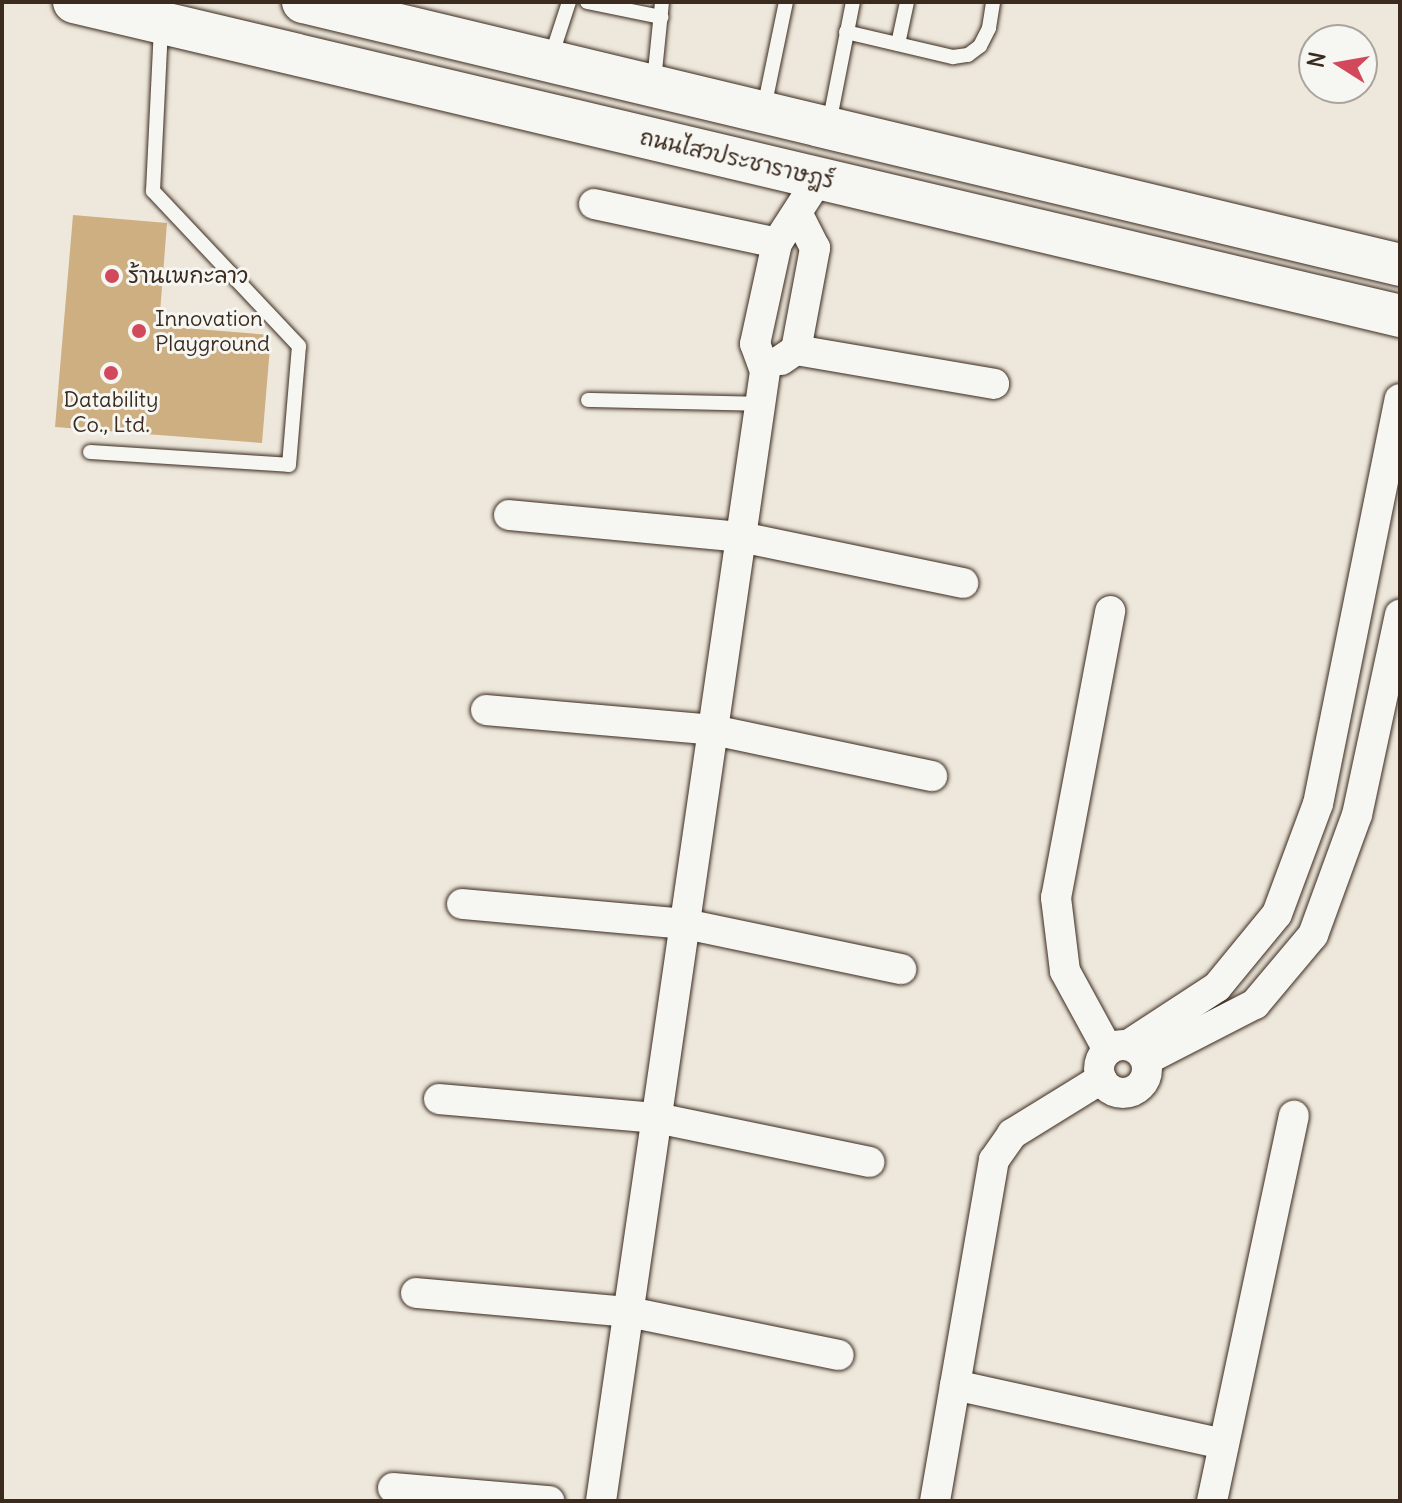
<!DOCTYPE html>
<meta charset="utf-8">
<style>
body{margin:0}
#map{position:relative;width:1402px;height:1503px;overflow:hidden;background:#eee8dc;font-family:Delius,"Playpen Sans Thai",sans-serif}
div>[style]{position:absolute}
.building>*{inset:0;background:#ceaf82}
.roads{filter:drop-shadow(0 0 2px #3b2a1e) drop-shadow(0 0 2px #3b2a1e)}
.lane>*{height:14px;margin:-7px;padding:0 7px;transform-origin:7px;border-radius:7px;background:#f6f6f2}
.street>*{height:30px;margin:-15px;padding:0 15px;transform-origin:15px;border-radius:15px;background:#f6f6f2}
.street>.ring{margin:-15px;padding:0;box-sizing:content-box;background:none;border:30px solid #f6f6f2;border-radius:50%}
.secondary>*{height:42px;margin:-21px;padding:0 21px;transform-origin:21px;border-radius:21px;background:#f6f6f2}
.dots>*{width:22px;height:22px;translate:-50% -50%;box-sizing:border-box;border:4px solid #f6f6f2;border-radius:50%}
span{translate:-50% -50%;white-space:nowrap;text-align:center;line-height:1.15;-webkit-text-stroke:6px #f6f6f2;paint-order:stroke}
.street-label{font-size:22px;color:#3b2a1e}
.poi-label{font-size:22px;color:#3b2a1e}
.left{translate:0 -50%;text-align:left}
.frame{position:absolute;inset:0;border:4px solid #3b2a1e;pointer-events:none}
.north{position:absolute;left:1298px;top:24px;width:80px;height:80px;box-sizing:border-box;background:#f6f6f2;border:2px solid #aba49d;border-radius:50%;rotate:281deg;font-size:22px;font-weight:700;line-height:32px;text-align:center;color:#3b2a1e}
.north::after{content:'';display:block;margin:auto;width:28px;height:36px;background:#d1495b;clip-path:polygon(50% 0,100% 100%,50% 72%,0 100%)}
</style>
<div id="map">
<div class="building">
<i style="clip-path:polygon(73px 215px,167px 223px,159px 326px,271px 335px,262px 443px,55px 427px)"></i>
</div>
<div class="roads">
<div class="lane">
<i style="left:587px;top:2px;width:76px;rotate:11.5deg"></i>
<i style="left:846px;top:32px;width:110px;rotate:13.2deg"></i>
<i style="left:953px;top:57px;width:15px;rotate:-8deg"></i>
<i style="left:968px;top:55px;width:15px;rotate:-37deg"></i>
<i style="left:980px;top:46px;width:20px;rotate:-63deg"></i>
<i style="left:989px;top:28px;width:26px;rotate:-81deg"></i>
<i style="left:898px;top:44px;width:43px;rotate:-77.9deg"></i>
<i style="left:551px;top:57px;width:58px;rotate:-71.9deg"></i>
<i style="left:654px;top:81px;width:79px;rotate:-84.2deg"></i>
<i style="left:764px;top:108px;width:108px;rotate:-78.3deg"></i>
<i style="left:829px;top:124px;width:124px;rotate:-78.9deg"></i>
<i style="left:588px;top:400px;width:172px;rotate:1.3deg"></i>
<i style="left:90px;top:452px;width:199px;rotate:3.7deg"></i>
<i style="left:289px;top:465px;width:119px;rotate:-85.2deg"></i>
<i style="left:299px;top:346px;width:213px;rotate:-133.3deg"></i>
<i style="left:153px;top:191px;width:164px;rotate:-87.2deg"></i>
</div>
<div class="street">
<i style="left:594px;top:204px;width:187px;rotate:12deg"></i>
<i style="left:796px;top:350px;width:201px;rotate:9.7deg"></i>
<i style="left:781px;top:360px;width:18px;rotate:-34deg"></i>
<i style="left:796px;top:350px;width:104px;rotate:-79.4deg"></i>
<i style="left:815px;top:248px;width:36px;rotate:-117deg"></i>
<i style="left:509px;top:515px;width:233px;rotate:5.4deg"></i>
<i style="left:741px;top:537px;width:227px;rotate:11.7deg"></i>
<i style="left:486px;top:710px;width:228px;rotate:5deg"></i>
<i style="left:713px;top:730px;width:224px;rotate:11.9deg"></i>
<i style="left:462px;top:904px;width:224px;rotate:5.1deg"></i>
<i style="left:685px;top:924px;width:221px;rotate:11.8deg"></i>
<i class="ring" style="left:1099px;top:1045px;width:18px;height:18px"></i>
<i style="left:1128px;top:1045px;width:106px;rotate:-33.1deg"></i>
<i style="left:1217px;top:987px;width:94px;rotate:-50.6deg"></i>
<i style="left:1277px;top:914px;width:117px;rotate:-69.6deg"></i>
<i style="left:1318px;top:804px;width:413px;rotate:-78.6deg"></i>
<i style="left:1108px;top:1050px;width:90px;rotate:-118.6deg"></i>
<i style="left:1065px;top:971px;width:74px;rotate:-97deg"></i>
<i style="left:1056px;top:898px;width:292px;rotate:-79.3deg"></i>
<i style="left:1146px;top:1060px;width:123px;rotate:-27.2deg"></i>
<i style="left:1255px;top:1004px;width:90px;rotate:-50deg"></i>
<i style="left:1313px;top:935px;width:128px;rotate:-69.9deg"></i>
<i style="left:1357px;top:815px;width:205px;rotate:-77.9deg"></i>
<i style="left:439px;top:1099px;width:219px;rotate:5deg"></i>
<i style="left:657px;top:1118px;width:217px;rotate:11.7deg"></i>
<i style="left:416px;top:1293px;width:214px;rotate:5.1deg"></i>
<i style="left:629px;top:1312px;width:214px;rotate:11.6deg"></i>
<i style="left:955px;top:1385px;width:275px;rotate:12.4deg"></i>
<i style="left:393px;top:1488px;width:157px;rotate:4.8deg"></i>
<i style="left:601px;top:1501px;width:1142px;rotate:-81.74deg"></i>
<i style="left:765px;top:371px;width:29px;rotate:-110deg"></i>
<i style="left:755px;top:344px;width:103px;rotate:-77.7deg"></i>
<i style="left:777px;top:243px;width:77px;rotate:-57.1deg"></i>
<i style="left:935px;top:1501px;width:346px;rotate:-80.2deg"></i>
<i style="left:994px;top:1160px;width:32px;rotate:-55deg"></i>
<i style="left:1012px;top:1134px;width:105px;rotate:-31.7deg"></i>
<i style="left:1212px;top:1501px;width:394px;rotate:-78deg"></i>
</div>
<div class="secondary">
<i style="left:74px;top:2px;width:1363px;rotate:13.32deg"></i>
<i style="left:303px;top:2px;width:1128px;rotate:13.48deg"></i>
</div>
</div>
<div class="dots">
<i style="left:112px;top:276px;background:#d1495b"></i>
<i style="left:139px;top:331px;background:#d1495b"></i>
<i style="left:111px;top:373px;background:#d1495b"></i>
</div>
<div class="street-label">
<span style="left:737px;top:159px;rotate:13deg">ถนนไสวประชาราษฎร์</span>
</div>
<div class="poi-label">
<span class="left" style="left:128px;top:276px">ร้านเพกะลาว</span>
<span class="left" style="left:155px;top:331px">Innovation<br>Playground</span>
<span style="left:111px;top:412px">Datability<br>Co., Ltd.</span>
</div>
<div class="frame"></div>
<div class="north">N</div>
</div>
